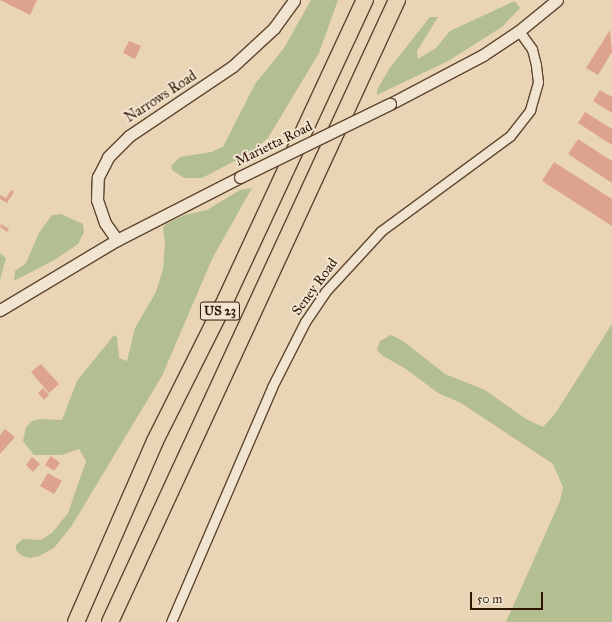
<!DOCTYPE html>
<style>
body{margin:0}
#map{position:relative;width:612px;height:622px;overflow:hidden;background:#e9d5b6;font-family:"IM FELL Great Primer",serif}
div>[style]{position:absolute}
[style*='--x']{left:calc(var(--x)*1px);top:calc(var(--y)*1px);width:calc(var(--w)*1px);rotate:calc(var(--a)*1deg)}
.green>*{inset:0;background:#b3be91}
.building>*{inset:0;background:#dda38f}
.roads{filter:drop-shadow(1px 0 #5e462e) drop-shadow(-1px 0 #5e462e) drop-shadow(0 1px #5e462e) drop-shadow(0 -1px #5e462e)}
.minor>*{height:9px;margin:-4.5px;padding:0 4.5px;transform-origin:4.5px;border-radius:4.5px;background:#f1e4d0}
.tertiary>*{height:11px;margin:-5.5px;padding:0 5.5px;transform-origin:5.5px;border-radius:5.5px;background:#f1e4d0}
.motorway>*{height:16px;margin:-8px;padding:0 8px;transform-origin:8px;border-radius:8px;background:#e9d5b6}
.bridges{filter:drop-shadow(1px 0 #5e462e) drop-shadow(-1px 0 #5e462e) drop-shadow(0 1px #5e462e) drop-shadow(0 -1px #5e462e)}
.tertiary-bridge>*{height:11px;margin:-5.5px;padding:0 5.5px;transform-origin:5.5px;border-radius:5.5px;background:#f1e4d0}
span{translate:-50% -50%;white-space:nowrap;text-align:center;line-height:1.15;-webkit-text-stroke:4px #f1e4d0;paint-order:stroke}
.shield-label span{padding:1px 3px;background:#f1e4d0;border:1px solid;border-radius:3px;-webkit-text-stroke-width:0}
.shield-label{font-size:13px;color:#2f1600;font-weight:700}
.street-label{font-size:14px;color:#2f1600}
.scale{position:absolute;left:470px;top:592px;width:73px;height:18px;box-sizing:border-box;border:2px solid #2f1600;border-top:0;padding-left:5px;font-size:12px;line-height:14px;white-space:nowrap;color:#2f1600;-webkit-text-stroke:3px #f1e4d0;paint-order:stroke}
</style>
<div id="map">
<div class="green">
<i style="clip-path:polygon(311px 0,338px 0,319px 53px,268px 138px,250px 153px,202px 178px,184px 178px,172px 170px,171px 166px,180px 157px,211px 152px,223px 147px,255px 84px,284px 48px)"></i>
<i style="clip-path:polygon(515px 1px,520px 8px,502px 27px,448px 61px,377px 95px,377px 90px,389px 69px,430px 17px,438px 17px,417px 51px,418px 59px,436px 48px,450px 31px)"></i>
<i style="clip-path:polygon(252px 188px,212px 259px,162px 376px,71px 527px,54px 548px,39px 556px,30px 558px,22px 556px,16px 550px,16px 545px,23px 539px,41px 540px,52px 533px,68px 513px,86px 461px,79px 449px,62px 455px,34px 455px,23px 441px,26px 427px,32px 421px,40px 419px,62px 420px,77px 381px,114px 335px,117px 337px,119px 358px,127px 361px,135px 328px,156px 292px,163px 269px,165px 245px,163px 228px,166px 224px,185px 215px,207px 210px,240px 190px)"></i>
<i style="clip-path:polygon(61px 214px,83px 224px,84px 232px,78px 244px,56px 259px,14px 281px,15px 271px,26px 263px,39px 233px,52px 215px)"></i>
<i style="clip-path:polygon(0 253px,6px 258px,0 280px)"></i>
<i style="clip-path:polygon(612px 324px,612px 622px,506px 622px,560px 501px,563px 487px,553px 464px,461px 403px,438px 393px,406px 369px,383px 356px,377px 350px,380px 341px,391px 335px,403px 341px,445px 374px,485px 390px,526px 419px,543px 427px,555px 414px)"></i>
</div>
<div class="building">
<i style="clip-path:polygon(0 0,37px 0,30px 15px)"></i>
<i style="clip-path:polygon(610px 30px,612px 52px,598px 75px,586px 68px)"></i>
<i style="clip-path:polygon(129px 41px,141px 46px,135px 59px,123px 53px)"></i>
<i style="clip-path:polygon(600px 90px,612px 97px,612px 113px,593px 101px)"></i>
<i style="clip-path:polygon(585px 112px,612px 129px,612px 145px,578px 123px)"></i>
<i style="clip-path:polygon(578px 139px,612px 161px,612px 183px,568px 154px)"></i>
<i style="clip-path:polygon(554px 162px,612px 199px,612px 226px,542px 181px)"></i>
<i style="clip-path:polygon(11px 190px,14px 192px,7px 203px,0 199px,0 195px,6px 198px)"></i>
<i style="clip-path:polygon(1px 224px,9px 229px,7px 232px,0 227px)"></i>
<i style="clip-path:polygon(41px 364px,59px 384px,49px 393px,31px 372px)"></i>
<i style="clip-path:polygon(43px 388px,49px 395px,44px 400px,38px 393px)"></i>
<i style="clip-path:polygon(5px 429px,15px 437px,0 454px,0 435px)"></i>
<i style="clip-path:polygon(51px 456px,60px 463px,54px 471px,45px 465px)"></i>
<i style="clip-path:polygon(32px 457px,40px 464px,33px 472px,26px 465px)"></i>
<i style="clip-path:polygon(48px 473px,62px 481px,54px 494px,40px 486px)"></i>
</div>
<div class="roads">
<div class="minor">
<i style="--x:171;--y:622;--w:256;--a:-66.7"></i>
<i style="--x:272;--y:387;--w:73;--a:-63.1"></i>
<i style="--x:305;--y:322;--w:36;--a:-56"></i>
<i style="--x:325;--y:292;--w:83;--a:-47.4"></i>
<i style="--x:381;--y:231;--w:160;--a:-36.4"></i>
<i style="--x:510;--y:136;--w:33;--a:-52"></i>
<i style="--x:530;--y:110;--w:29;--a:-74"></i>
<i style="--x:538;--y:82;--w:17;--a:-97"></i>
<i style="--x:536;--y:65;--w:16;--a:-104"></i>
<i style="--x:532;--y:49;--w:22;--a:-126"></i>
</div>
<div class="tertiary">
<i style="--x:390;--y:104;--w:105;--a:-27.8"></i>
<i style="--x:483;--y:55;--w:43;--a:-33.7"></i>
<i style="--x:519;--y:31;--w:49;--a:-39.2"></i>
<i style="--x:117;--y:240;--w:21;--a:-125"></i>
<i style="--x:105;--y:223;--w:24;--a:-109"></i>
<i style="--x:97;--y:200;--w:23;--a:-88"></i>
<i style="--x:98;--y:177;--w:22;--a:-63"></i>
<i style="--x:108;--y:157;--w:30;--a:-45"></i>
<i style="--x:129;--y:136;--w:125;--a:-33.9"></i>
<i style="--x:233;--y:66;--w:56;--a:-42.8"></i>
<i style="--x:274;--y:28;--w:34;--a:-54"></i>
<i style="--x:0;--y:310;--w:136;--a:-30.9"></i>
<i style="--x:117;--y:240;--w:138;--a:-27.1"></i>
</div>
<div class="motorway">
<i style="--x:76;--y:622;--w:197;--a:-66.4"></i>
<i style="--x:155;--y:441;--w:159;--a:-63.4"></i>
<i style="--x:226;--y:299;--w:330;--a:-65.1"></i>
<i style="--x:110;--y:622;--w:685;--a:-65.23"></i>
</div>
</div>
<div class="bridges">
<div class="tertiary-bridge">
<i style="--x:240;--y:177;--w:167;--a:-26"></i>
</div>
</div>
<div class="shield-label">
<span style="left:220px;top:311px">US 23</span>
</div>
<div class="street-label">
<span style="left:161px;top:97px;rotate:-33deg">Narrows Road</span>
<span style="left:274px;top:144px;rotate:-26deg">Marietta Road</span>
<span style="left:315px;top:287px;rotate:-54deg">Seney Road</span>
</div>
<div class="scale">50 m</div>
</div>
